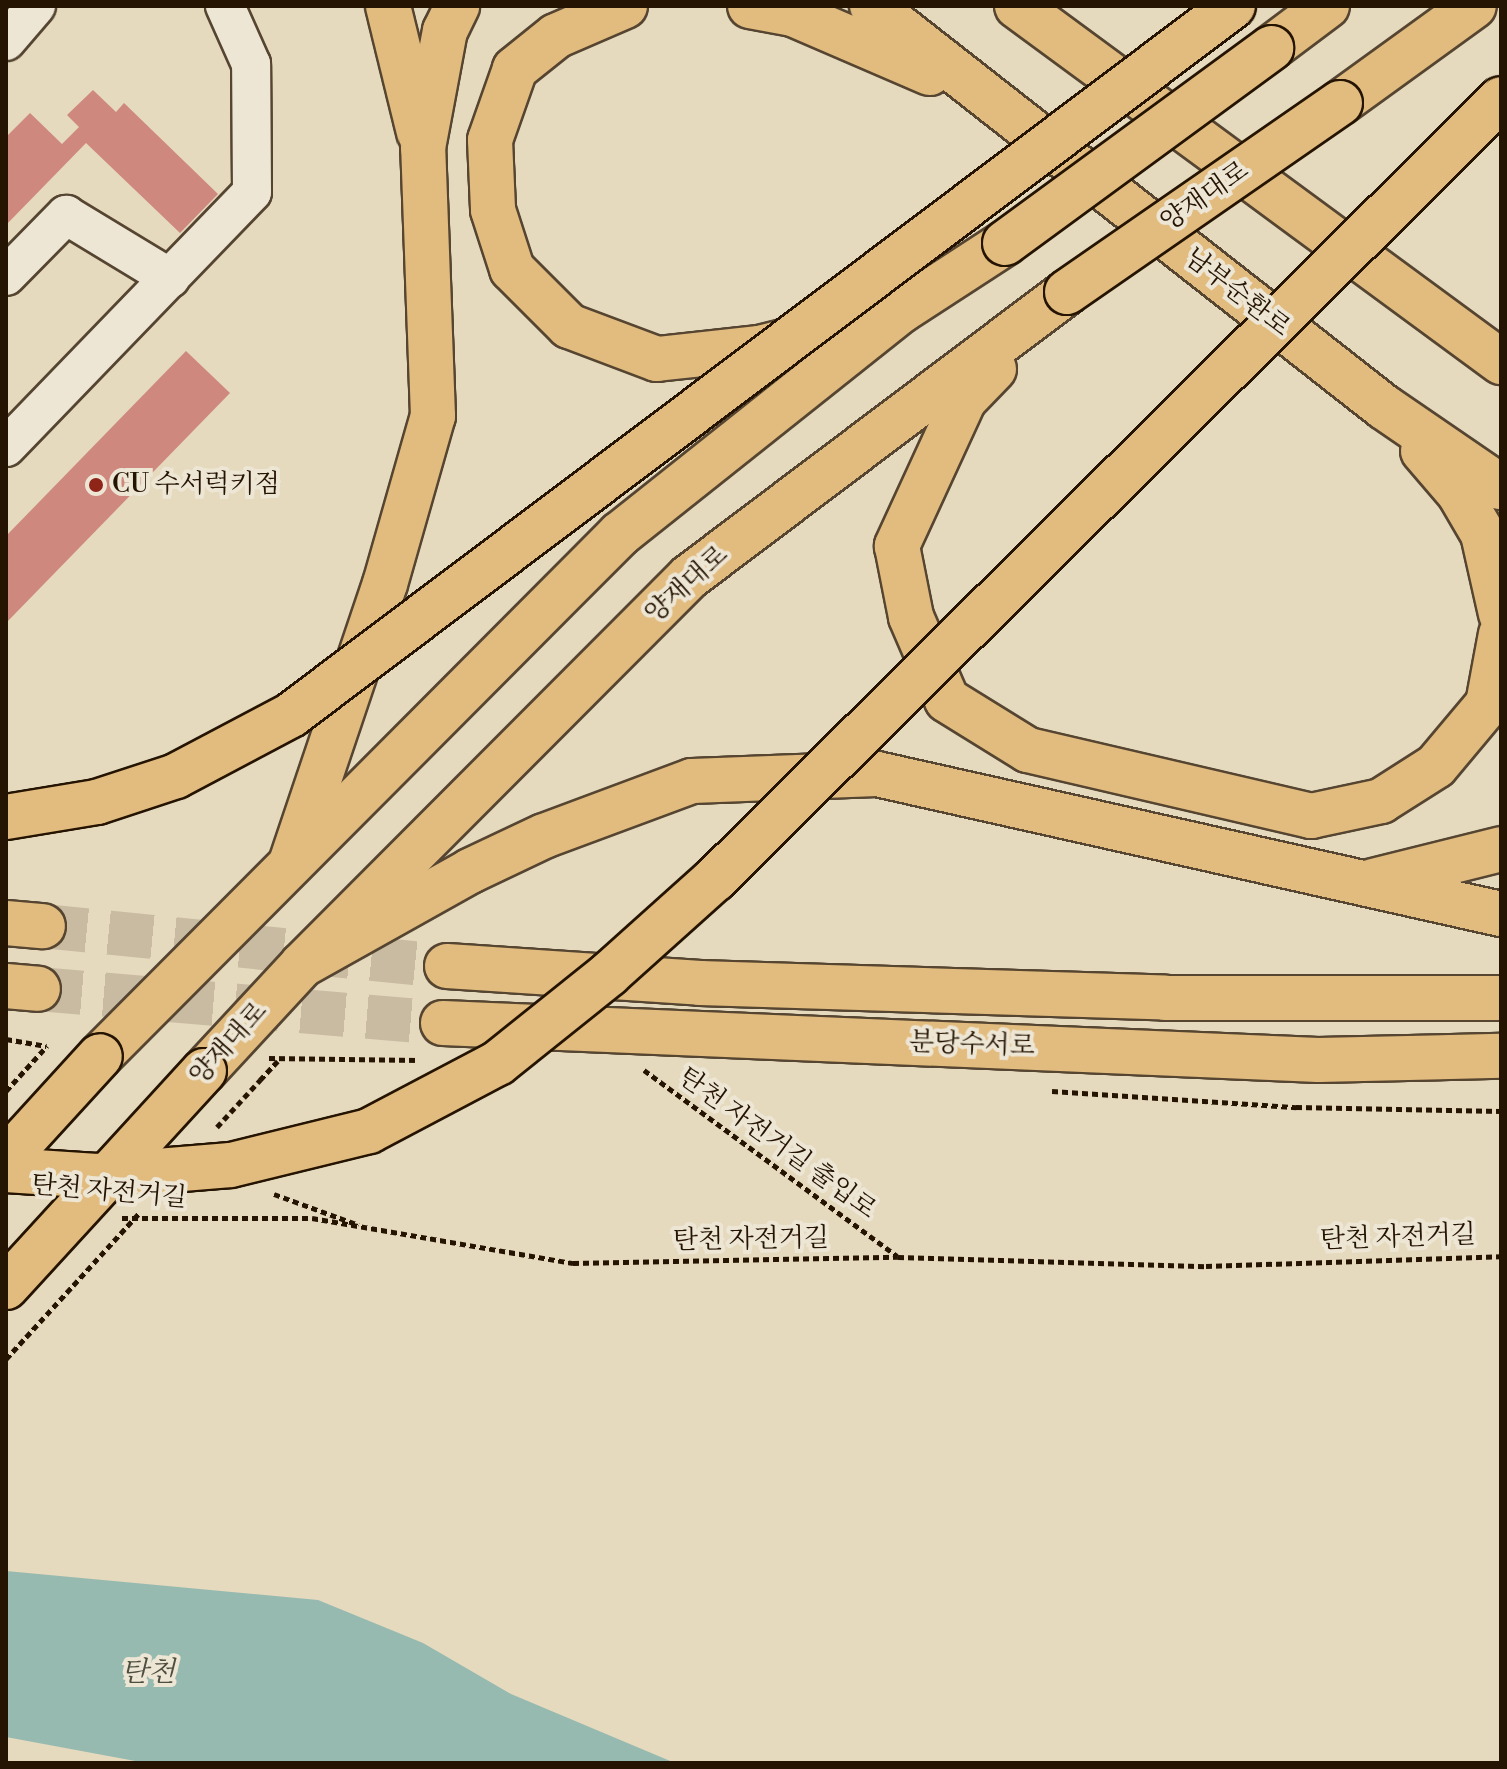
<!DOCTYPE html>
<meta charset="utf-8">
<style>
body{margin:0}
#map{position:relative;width:1507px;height:1769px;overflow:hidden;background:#e5d9be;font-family:"Libre Bodoni","Noto Serif KR",serif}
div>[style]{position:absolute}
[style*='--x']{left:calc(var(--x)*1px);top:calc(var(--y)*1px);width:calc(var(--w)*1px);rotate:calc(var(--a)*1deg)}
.water>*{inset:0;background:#96bab0}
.building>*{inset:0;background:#cf887e}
.trunk-tunnel>*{height:44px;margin-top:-22px;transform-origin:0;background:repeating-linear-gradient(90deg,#c8bba2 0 44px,transparent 0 66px)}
.path>*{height:5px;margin-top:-2.5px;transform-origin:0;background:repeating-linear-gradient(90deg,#251402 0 6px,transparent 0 10px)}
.roads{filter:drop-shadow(2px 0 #554531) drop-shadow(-2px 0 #554531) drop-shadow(0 2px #554531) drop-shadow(0 -2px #554531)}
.minor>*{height:38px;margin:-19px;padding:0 19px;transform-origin:19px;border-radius:19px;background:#eee6d5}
.primary>*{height:44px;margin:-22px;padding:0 22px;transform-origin:22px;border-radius:22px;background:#e2bc7f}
.trunk>*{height:44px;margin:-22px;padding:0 22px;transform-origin:22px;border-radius:22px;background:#e2bc7f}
.path-bridge>*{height:5px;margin-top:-2.5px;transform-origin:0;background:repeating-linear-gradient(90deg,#251402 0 6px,transparent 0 10px)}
.bridges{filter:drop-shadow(2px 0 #251402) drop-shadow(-2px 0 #251402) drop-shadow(0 2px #251402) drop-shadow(0 -2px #251402)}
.primary-bridge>*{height:44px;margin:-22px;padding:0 22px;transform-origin:22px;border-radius:22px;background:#e2bc7f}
.trunk-bridge>*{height:44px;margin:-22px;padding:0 22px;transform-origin:22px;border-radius:22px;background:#e2bc7f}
.dots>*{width:22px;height:22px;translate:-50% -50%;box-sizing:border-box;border:4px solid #eee6d5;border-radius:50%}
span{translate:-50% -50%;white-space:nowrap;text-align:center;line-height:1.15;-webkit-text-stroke:8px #eee6d5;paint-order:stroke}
.street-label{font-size:26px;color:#251402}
.poi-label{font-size:26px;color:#251402}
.left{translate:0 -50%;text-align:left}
.water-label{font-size:28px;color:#4d4e3f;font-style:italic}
.frame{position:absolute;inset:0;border:8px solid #251402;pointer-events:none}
</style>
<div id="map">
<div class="water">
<i style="clip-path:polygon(6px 1571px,318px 1600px,423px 1643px,511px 1694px,675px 1763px,146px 1763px,6px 1737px)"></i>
</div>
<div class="building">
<i style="clip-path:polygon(93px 90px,116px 112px,124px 103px,218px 194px,180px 233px,86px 143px,6px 225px,6px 137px,30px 113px,62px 144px,79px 127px,67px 115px)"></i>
<i style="clip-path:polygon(186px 351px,230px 393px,6px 623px,6px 536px)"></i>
</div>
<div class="trunk-tunnel">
<i style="--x:43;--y:926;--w:406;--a:5.7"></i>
<i style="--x:38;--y:989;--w:406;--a:4.8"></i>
</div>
<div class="path">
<i style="--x:6;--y:1039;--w:41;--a:9.9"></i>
<i style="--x:269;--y:1058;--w:150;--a:0.8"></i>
<i style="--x:644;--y:1070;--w:314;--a:36.3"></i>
<i style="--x:260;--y:1080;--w:26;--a:-47"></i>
<i style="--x:6;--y:1091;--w:61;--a:-47.7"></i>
<i style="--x:1052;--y:1091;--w:245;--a:3.8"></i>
<i style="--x:1296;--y:1107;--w:205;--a:1.1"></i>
<i style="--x:274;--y:1194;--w:90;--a:20"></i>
<i style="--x:122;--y:1218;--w:190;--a:0"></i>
<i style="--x:312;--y:1218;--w:265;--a:9.8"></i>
<i style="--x:573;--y:1263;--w:325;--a:-1.1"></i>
<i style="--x:898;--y:1257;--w:308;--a:1.7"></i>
<i style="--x:1206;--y:1266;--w:295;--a:-1.9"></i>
</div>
<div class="roads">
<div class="minor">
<i style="--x:6;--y:41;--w:46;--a:-49.4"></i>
<i style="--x:6;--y:276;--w:86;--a:-45.5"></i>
<i style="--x:66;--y:215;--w:122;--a:31.2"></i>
<i style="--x:6;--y:447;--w:354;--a:-46"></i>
<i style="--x:252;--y:192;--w:128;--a:-90.4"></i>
<i style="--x:251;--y:64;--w:64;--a:-114.1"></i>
</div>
<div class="primary">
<i style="--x:388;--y:6;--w:130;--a:76.2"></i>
<i style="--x:625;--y:6;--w:75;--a:156.5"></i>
<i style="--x:556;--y:36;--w:53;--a:141.2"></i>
<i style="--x:515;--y:69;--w:75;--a:109.4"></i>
<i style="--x:490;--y:140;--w:70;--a:87.5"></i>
<i style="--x:493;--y:210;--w:62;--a:72.1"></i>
<i style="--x:512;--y:269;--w:81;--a:45"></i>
<i style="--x:569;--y:326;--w:94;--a:20.6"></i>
<i style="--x:657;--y:359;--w:103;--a:-6.2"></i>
<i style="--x:759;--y:348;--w:38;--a:-14"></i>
<i style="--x:750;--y:6;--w:44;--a:10.5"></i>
<i style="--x:793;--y:14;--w:149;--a:23.3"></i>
<i style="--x:872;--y:6;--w:650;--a:38.07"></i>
<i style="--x:1384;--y:407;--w:142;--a:34.4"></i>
<i style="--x:1017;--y:6;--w:601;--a:36.34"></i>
<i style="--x:1271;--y:48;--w:70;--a:-36.9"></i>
<i style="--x:1340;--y:103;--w:165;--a:-35.9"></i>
<i style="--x:994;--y:369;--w:43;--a:134.1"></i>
<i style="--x:964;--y:400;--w:161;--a:114.7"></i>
<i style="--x:897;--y:546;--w:72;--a:78.8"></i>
<i style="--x:911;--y:617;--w:90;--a:66.6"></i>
<i style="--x:947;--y:700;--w:95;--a:31.7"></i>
<i style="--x:1028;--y:750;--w:291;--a:13.1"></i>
<i style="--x:1311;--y:816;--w:72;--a:-12.1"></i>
<i style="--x:1381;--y:801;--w:65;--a:-32.5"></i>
<i style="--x:1436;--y:766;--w:81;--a:-50"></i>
<i style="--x:1488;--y:704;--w:71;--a:-79.5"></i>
<i style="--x:1423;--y:451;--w:55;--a:49.4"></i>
<i style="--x:1459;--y:493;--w:48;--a:59.7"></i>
<i style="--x:1483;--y:534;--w:82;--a:77.3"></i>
<i style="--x:291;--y:863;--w:294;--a:-71.4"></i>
<i style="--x:385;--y:584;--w:175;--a:-74.1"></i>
<i style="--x:433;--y:416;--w:268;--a:-92.1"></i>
<i style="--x:423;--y:148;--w:119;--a:-79.4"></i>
<i style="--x:445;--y:31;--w:28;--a:-64"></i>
<i style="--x:1373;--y:881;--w:132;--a:-14"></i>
<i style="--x:302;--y:965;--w:193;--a:-29.2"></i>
<i style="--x:470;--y:871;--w:82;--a:-25.3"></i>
<i style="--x:544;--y:836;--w:158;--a:-20.4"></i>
<i style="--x:692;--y:781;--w:185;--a:-2.2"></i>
<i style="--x:877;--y:774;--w:640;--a:12.65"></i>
<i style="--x:100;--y:1056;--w:737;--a:-45.11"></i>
<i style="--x:620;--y:534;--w:360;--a:-38.5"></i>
<i style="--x:902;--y:310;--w:123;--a:-33"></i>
<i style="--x:204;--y:1071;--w:144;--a:-47.2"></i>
<i style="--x:302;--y:965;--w:548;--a:-45.07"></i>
<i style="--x:689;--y:577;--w:473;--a:-37"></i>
</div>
<div class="trunk">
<i style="--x:6;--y:923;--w:37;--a:5"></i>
<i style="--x:447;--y:966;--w:254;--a:3.8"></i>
<i style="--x:700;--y:983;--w:465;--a:1.8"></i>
<i style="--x:1165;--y:998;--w:336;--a:0"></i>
<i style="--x:6;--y:986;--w:32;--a:5"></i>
<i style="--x:443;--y:1023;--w:876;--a:2.42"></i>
<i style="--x:1318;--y:1060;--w:183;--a:-1.3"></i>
</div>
</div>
<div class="path-bridge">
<i style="--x:217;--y:1127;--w:64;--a:-47.5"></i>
<i style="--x:6;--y:1359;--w:199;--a:-47.6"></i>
</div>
<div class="bridges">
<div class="primary-bridge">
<i style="--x:1005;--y:243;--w:330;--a:-36.2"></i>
<i style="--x:1067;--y:292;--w:332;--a:-34.7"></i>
<i style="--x:6;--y:1159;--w:139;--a:-47.6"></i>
<i style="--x:6;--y:1287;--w:293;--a:-47.5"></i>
</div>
<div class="trunk-bridge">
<i style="--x:6;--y:817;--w:92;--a:-9.4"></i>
<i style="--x:97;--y:802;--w:83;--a:-18.2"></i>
<i style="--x:176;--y:776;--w:130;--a:-27.9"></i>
<i style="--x:291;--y:715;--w:1179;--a:-36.97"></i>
<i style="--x:6;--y:1170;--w:91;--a:3.8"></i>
<i style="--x:97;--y:1176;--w:134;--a:-4.7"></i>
<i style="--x:231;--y:1165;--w:142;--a:-13.8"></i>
<i style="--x:369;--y:1131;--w:146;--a:-27.8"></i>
<i style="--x:498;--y:1063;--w:142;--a:-38.7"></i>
<i style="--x:609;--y:974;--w:142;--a:-41.9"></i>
<i style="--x:715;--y:879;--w:1107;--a:-44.78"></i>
</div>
</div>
<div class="dots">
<i style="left:96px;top:485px;background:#8f2418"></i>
</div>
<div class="street-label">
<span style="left:1205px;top:197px;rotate:-35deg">양재대로</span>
<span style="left:1237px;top:293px;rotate:38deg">남부순환로</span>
<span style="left:687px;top:585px;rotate:-42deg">양재대로</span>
<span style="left:229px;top:1044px;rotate:-48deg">양재대로</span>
<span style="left:972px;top:1045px;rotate:2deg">분당수서로</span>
<span style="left:777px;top:1144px;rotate:36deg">탄천 자전거길 출입로</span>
<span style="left:109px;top:1192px;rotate:5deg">탄천 자전거길</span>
<span style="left:1398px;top:1238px;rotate:-2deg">탄천 자전거길</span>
<span style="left:751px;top:1240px;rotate:-1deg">탄천 자전거길</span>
</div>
<div class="poi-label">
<span class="left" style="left:112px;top:485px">CU 수서럭키점</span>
</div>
<div class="water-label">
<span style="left:148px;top:1673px">탄천</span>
</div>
<div class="frame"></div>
</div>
